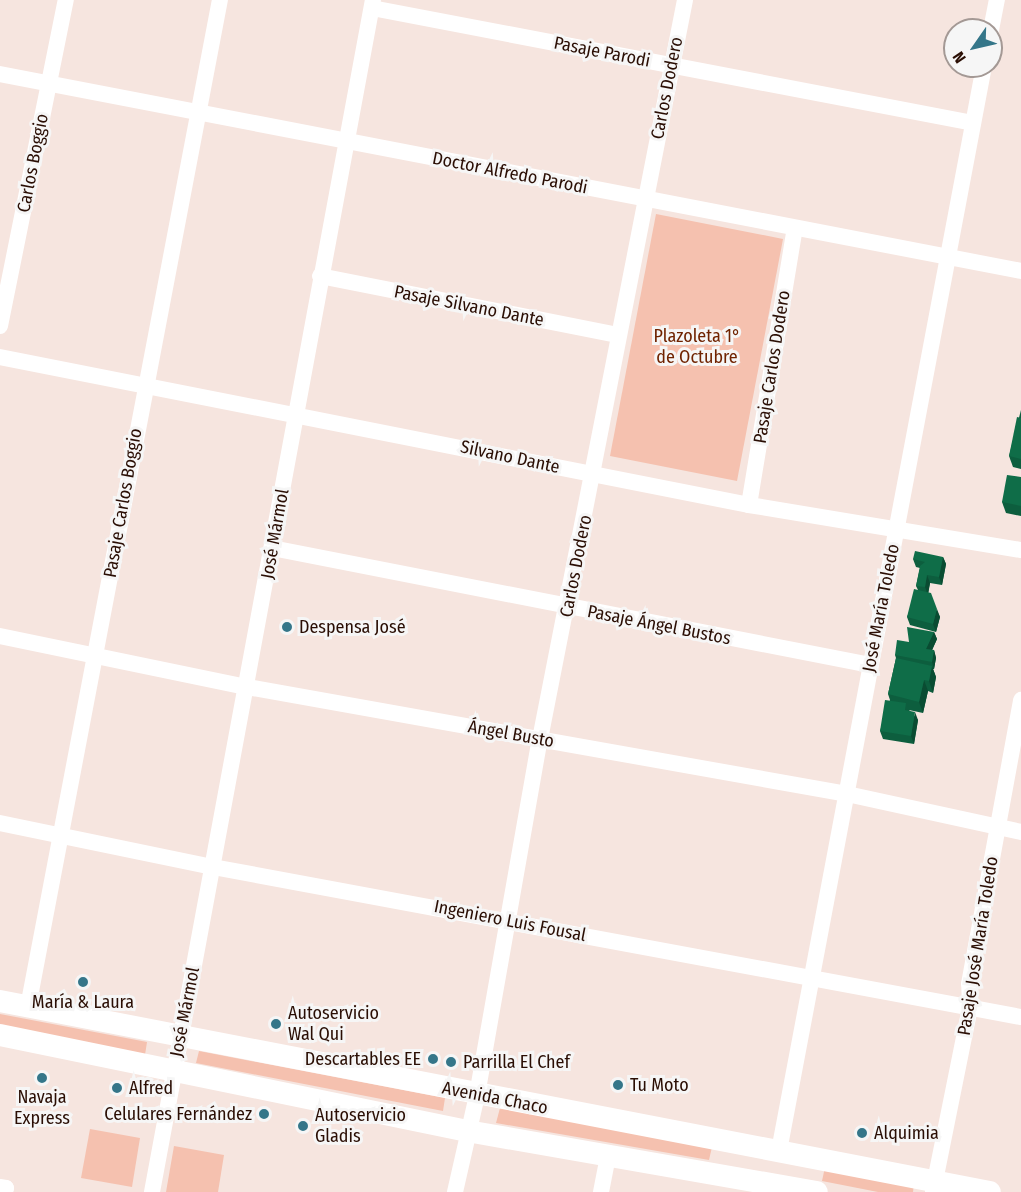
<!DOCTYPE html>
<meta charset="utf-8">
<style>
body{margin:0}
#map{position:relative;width:1021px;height:1192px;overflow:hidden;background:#f6e5df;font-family:"Fira Sans Condensed",sans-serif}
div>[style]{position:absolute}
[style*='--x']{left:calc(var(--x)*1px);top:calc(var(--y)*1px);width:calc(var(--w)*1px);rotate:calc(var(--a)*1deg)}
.green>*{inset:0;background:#f5c1af}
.minor>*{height:16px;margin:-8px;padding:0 8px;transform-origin:8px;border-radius:8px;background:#fff}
.secondary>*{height:22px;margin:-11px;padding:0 11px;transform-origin:11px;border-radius:11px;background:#fff}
.wall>*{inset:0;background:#0d5e3e}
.shaded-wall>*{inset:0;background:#0a4c32}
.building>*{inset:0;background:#0f6d48}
.dots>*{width:16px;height:16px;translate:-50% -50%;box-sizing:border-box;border:3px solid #f6f6f6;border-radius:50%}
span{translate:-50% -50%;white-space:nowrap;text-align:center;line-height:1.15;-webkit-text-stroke:6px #f6f6f6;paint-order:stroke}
.street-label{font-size:18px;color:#2a0e04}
.park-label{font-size:18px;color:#702300}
.poi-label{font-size:18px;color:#2a0e04}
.left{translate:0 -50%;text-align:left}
.right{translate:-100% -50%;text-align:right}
.north{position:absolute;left:943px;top:18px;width:60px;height:60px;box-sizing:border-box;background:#f6f6f6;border:2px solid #a49995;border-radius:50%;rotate:236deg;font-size:16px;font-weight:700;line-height:24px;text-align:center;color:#2a0e04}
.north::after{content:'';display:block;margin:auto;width:21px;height:27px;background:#357689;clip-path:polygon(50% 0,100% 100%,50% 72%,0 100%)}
</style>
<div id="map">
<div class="green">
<i style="clip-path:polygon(656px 214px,783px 239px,737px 481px,610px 456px)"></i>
<i style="clip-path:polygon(0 1014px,147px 1042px,145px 1055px,0 1027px)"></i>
<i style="clip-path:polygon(199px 1051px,445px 1098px,443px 1111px,196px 1063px)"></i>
<i style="clip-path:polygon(500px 1108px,712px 1147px,709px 1160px,496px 1123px)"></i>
<i style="clip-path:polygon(90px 1129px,140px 1138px,132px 1187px,81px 1178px)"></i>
<i style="clip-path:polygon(174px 1146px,224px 1155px,218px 1192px,166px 1192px)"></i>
<i style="clip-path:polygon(825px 1167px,914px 1184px,913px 1192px,878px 1192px,822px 1181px)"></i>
</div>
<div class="minor">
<i style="--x:372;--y:8;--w:612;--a:10.83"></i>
<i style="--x:991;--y:30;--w:31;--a:-79"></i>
<i style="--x:0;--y:74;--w:1040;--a:10.92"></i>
<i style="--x:320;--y:276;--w:304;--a:11.2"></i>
<i style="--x:0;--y:326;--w:333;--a:-78.6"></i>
<i style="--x:0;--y:357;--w:763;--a:11.18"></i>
<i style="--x:749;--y:505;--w:276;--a:9.4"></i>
<i style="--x:749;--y:505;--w:281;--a:-80.6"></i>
<i style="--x:272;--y:548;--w:609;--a:11.07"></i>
<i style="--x:0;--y:636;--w:252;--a:11.7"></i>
<i style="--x:247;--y:687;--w:609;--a:10.11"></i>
<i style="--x:847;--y:794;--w:178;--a:12.3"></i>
<i style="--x:0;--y:823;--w:217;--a:11.7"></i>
<i style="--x:213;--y:867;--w:822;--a:10.52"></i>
<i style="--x:28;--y:1007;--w:1025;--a:-79.21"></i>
<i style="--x:779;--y:1151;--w:1104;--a:-79.3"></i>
<i style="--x:0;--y:1187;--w:6;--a:9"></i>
<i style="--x:6;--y:1188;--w:4;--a:104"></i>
<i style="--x:933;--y:1191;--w:188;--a:-78.6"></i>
<i style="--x:970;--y:1007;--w:23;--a:-92"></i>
<i style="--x:969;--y:984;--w:289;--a:-79.6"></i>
<i style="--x:152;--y:1192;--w:1212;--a:-79.5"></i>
<i style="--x:455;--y:1192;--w:99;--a:-77.2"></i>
<i style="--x:477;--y:1095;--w:362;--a:-80"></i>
<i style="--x:540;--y:739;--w:753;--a:-78.9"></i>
<i style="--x:601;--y:1192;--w:37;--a:-79"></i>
</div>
<div class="secondary">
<i style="--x:0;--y:1001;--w:1008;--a:10.92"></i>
<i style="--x:0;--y:1035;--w:477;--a:11.6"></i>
<i style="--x:467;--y:1131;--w:355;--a:9.9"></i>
</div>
<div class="wall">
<i style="clip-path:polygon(1021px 410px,1021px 469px,1013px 467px,1009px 456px)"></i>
<i style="clip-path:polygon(1021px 477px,1021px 516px,1006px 513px,1002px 502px)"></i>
<i style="clip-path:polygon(943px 557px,946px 564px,942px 585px,930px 583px,928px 593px,940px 617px,936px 632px,910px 625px,907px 617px,918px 590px,916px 586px,920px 568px,916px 567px,913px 559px)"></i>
<i style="clip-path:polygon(934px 632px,937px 639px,932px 650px,934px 650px,936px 658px,934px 669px,933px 669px,936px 677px,933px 693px,928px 691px,923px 713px,909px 710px,918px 720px,914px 744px,883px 739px,880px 731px,890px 700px,888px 694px,896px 658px,895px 655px,909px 642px)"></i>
</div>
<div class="shaded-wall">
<i style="clip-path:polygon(943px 557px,946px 564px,942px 585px,939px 577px)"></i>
<i style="clip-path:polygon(927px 575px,930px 583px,928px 595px,925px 587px)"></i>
<i style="clip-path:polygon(937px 609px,940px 617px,936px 632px,933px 624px)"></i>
<i style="clip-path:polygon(934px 632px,937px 639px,929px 657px,926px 649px)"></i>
<i style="clip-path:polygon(934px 650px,936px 658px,934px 669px,932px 662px)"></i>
<i style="clip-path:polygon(932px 666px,936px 677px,933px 693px,929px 681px)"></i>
<i style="clip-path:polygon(924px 680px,928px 691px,923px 713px,919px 702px)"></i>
<i style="clip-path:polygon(915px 712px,918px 720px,914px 744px,911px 736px)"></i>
</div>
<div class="building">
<i style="clip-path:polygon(1017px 417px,1021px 418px,1021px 459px,1009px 456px)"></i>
<i style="clip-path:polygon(1007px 475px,1021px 477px,1021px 506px,1002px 502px)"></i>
<i style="clip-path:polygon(915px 551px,943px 557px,939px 577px,927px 575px,925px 587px,916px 586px,920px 566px,925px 562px,913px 559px)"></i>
<i style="clip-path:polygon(914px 589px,931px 593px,937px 609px,933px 624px,907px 617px)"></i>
<i style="clip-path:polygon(907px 627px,934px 632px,926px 649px,934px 650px,932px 662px,895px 655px,897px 640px,909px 642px)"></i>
<i style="clip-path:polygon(896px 658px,932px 666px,929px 681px,924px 680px,919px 702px,888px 694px)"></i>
<i style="clip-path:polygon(885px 700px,906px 703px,905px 710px,915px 712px,911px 736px,880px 731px)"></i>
</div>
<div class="dots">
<i style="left:287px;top:627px;background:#357689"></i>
<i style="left:83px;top:982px;background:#357689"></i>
<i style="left:276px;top:1024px;background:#357689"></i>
<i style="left:433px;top:1059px;background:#357689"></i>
<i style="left:451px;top:1062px;background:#357689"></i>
<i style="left:42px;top:1078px;background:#357689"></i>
<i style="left:618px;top:1085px;background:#357689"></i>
<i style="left:117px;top:1088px;background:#357689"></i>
<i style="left:264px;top:1114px;background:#357689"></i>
<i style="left:303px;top:1126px;background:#357689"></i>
<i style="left:862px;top:1133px;background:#357689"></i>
</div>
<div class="street-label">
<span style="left:602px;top:52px;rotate:11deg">Pasaje Parodi</span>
<span style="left:667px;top:88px;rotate:-79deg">Carlos Dodero</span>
<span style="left:33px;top:163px;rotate:-79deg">Carlos Boggio</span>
<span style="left:510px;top:173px;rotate:11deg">Doctor Alfredo Parodi</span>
<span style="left:469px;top:306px;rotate:11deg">Pasaje Silvano Dante</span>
<span style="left:772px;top:367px;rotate:-81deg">Pasaje Carlos Dodero</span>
<span style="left:510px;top:457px;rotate:12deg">Silvano Dante</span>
<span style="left:123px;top:503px;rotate:-80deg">Pasaje Carlos Boggio</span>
<span style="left:275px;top:534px;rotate:-80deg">José Mármol</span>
<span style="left:576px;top:566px;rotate:-79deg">Carlos Dodero</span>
<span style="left:881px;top:608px;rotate:-79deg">José María Toledo</span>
<span style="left:659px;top:625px;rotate:11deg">Pasaje Ángel Bustos</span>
<span style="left:511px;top:734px;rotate:10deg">Ángel Busto</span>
<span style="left:510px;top:921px;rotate:11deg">Ingeniero Luis Fousal</span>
<span style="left:978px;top:946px;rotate:-81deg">Pasaje José María Toledo</span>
<span style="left:185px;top:1012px;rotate:-79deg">José Mármol</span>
<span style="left:495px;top:1098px;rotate:11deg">Avenida Chaco</span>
</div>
<div class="park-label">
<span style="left:697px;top:347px">Plazoleta 1°<br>de Octubre</span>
</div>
<div class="poi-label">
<span class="left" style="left:299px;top:627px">Despensa José</span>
<span style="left:83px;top:1002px">María &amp; Laura</span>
<span class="left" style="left:288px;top:1024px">Autoservicio<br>Wal Qui</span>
<span class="right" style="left:421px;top:1059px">Descartables EE</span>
<span class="left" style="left:463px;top:1062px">Parrilla El Chef</span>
<span class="left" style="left:630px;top:1085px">Tu Moto</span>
<span class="left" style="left:129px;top:1088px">Alfred</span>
<span style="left:42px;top:1108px">Navaja<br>Express</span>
<span class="right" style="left:252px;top:1114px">Celulares Fernández</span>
<span class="left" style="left:315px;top:1126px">Autoservicio<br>Gladis</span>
<span class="left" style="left:874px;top:1133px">Alquimia</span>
</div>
<div class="north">N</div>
</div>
